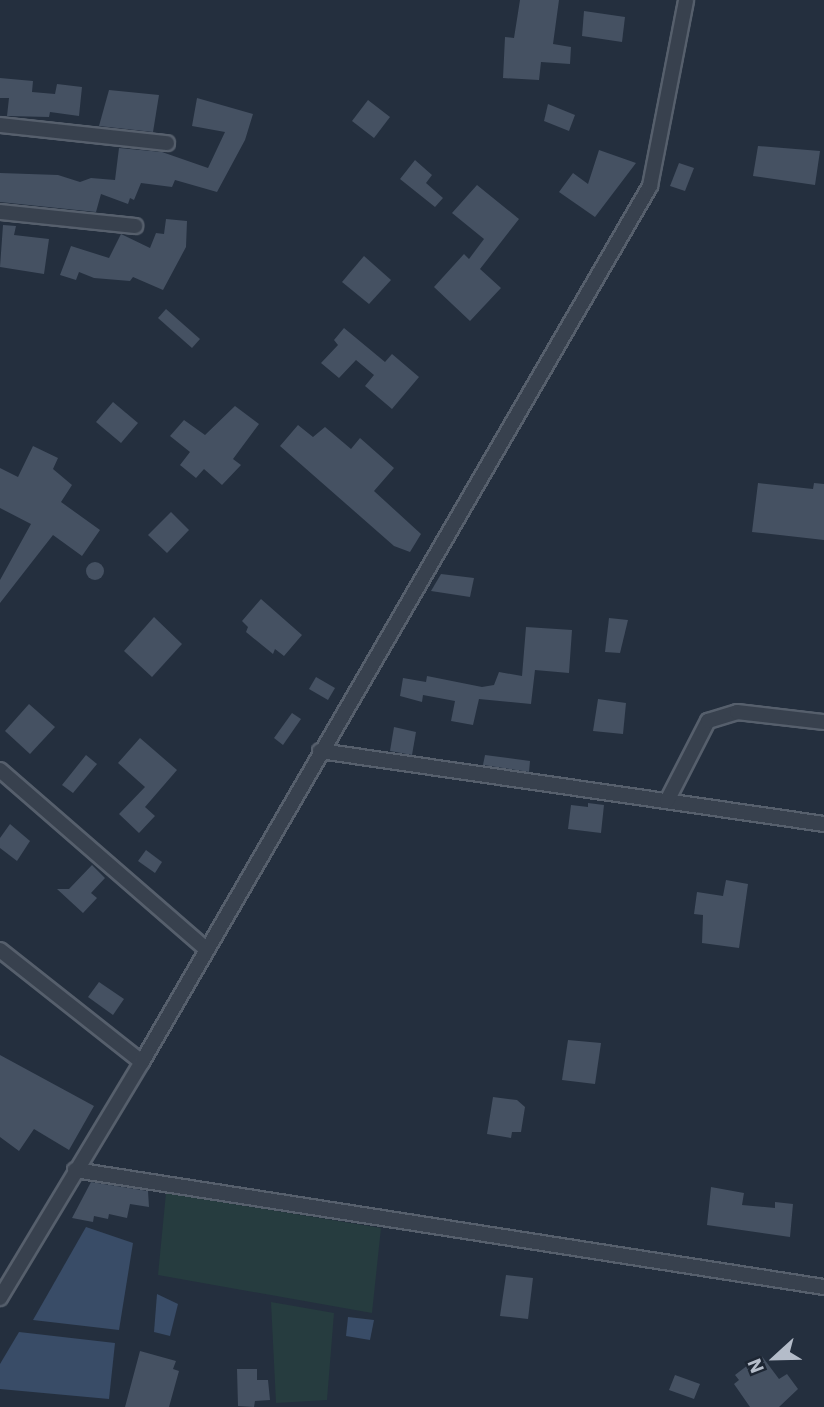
<!DOCTYPE html>
<style>
body{margin:0}
#map{position:relative;width:824px;height:1407px;overflow:hidden;background:#242f3e;font-family:"IBM Plex Sans",sans-serif}
div>[style]{position:absolute}
[style*='--x']{left:calc(var(--x)*1px);top:calc(var(--y)*1px);width:calc(var(--w)*1px);rotate:calc(var(--a)*1deg)}
.green>*{inset:0;background:#263c3f}
.water>*{inset:0;background:#394c67}
.building>*{inset:0;background:#455162}
.round{border-radius:50%}
.roads{filter:drop-shadow(2px 0 #565f6c) drop-shadow(-2px 0 #565f6c) drop-shadow(0 2px #565f6c) drop-shadow(0 -2px #565f6c)}
.minor>*{height:14px;margin:-7px;padding:0 7px;transform-origin:7px;border-radius:7px;background:#38414e}
span{translate:-50% -50%;white-space:nowrap;text-align:center;line-height:1.15;-webkit-text-stroke:7px #1d2633;paint-order:stroke}
.north{position:absolute;left:740px;top:1323px;width:70px;height:70px;-webkit-text-stroke:5px #1d2633;paint-order:stroke;rotate:248deg;font-size:19px;font-weight:700;line-height:28px;text-align:center;color:#b4bcc9}
.north::after{content:'';display:block;margin:auto;width:24px;height:32px;background:#b4bcc9;clip-path:polygon(50% 0,100% 100%,50% 72%,0 100%)}
</style>
<div id="map">
<div class="green">
<i style="clip-path:polygon(166px 1193px,381px 1228px,372px 1313px,158px 1275px)"></i>
<i style="clip-path:polygon(271px 1302px,334px 1313px,327px 1400px,276px 1403px)"></i>
</div>
<div class="water">
<i style="clip-path:polygon(86px 1227px,133px 1243px,119px 1330px,33px 1320px)"></i>
<i style="clip-path:polygon(157px 1294px,178px 1304px,170px 1336px,154px 1332px)"></i>
<i style="clip-path:polygon(348px 1317px,374px 1320px,370px 1340px,346px 1336px)"></i>
<i style="clip-path:polygon(19px 1332px,115px 1343px,109px 1399px,0 1389px,0 1364px)"></i>
</div>
<div class="building">
<i style="clip-path:polygon(520px 0,559px 0,553px 44px,571px 47px,570px 64px,541px 62px,539px 80px,503px 78px,505px 37px,514px 38px)"></i>
<i style="clip-path:polygon(584px 11px,625px 17px,622px 42px,582px 36px)"></i>
<i style="clip-path:polygon(0 78px,33px 81px,32px 92px,55px 94px,57px 84px,82px 87px,79px 116px,50px 112px,49px 117px,7px 116px,9px 98px,0 98px)"></i>
<i style="clip-path:polygon(109px 90px,159px 95px,153px 132px,99px 126px)"></i>
<i style="clip-path:polygon(197px 98px,253px 114px,245px 140px,217px 192px,175px 180px,172px 187px,141px 183px,134px 200px,130px 198px,128px 204px,101px 194px,96px 212px,0 202px,0 173px,58px 175px,80px 182px,91px 178px,115px 180px,119px 148px,162px 152px,208px 168px,225px 132px,192px 126px)"></i>
<i style="clip-path:polygon(368px 100px,390px 117px,374px 138px,352px 121px)"></i>
<i style="clip-path:polygon(548px 104px,575px 115px,569px 131px,544px 121px)"></i>
<i style="clip-path:polygon(758px 146px,820px 151px,815px 185px,753px 176px)"></i>
<i style="clip-path:polygon(599px 150px,636px 163px,595px 217px,559px 192px,573px 173px,588px 184px)"></i>
<i style="clip-path:polygon(415px 160px,432px 175px,426px 183px,443px 198px,435px 207px,400px 179px)"></i>
<i style="clip-path:polygon(679px 163px,694px 168px,685px 191px,670px 186px)"></i>
<i style="clip-path:polygon(477px 185px,519px 219px,480px 269px,501px 288px,470px 321px,434px 287px,464px 254px,469px 259px,484px 239px,452px 213px)"></i>
<i style="clip-path:polygon(166px 219px,187px 221px,186px 247px,163px 290px,133px 277px,130px 281px,94px 278px,79px 272px,76px 280px,60px 275px,71px 246px,109px 258px,121px 234px,150px 248px,156px 233px,164px 234px)"></i>
<i style="clip-path:polygon(3px 225px,16px 226px,14px 235px,49px 239px,44px 274px,0 267px)"></i>
<i style="clip-path:polygon(364px 256px,391px 280px,369px 304px,342px 282px)"></i>
<i style="clip-path:polygon(166px 309px,200px 339px,192px 348px,158px 318px)"></i>
<i style="clip-path:polygon(344px 328px,385px 362px,392px 354px,419px 377px,392px 409px,365px 386px,374px 375px,356px 360px,339px 378px,321px 363px,338px 345px,334px 340px)"></i>
<i style="clip-path:polygon(113px 402px,138px 423px,121px 443px,96px 422px)"></i>
<i style="clip-path:polygon(235px 406px,259px 424px,233px 459px,241px 465px,222px 485px,204px 469px,196px 478px,180px 465px,190px 452px,170px 436px,184px 420px,205px 435px)"></i>
<i style="clip-path:polygon(298px 425px,313px 437px,325px 427px,351px 449px,360px 438px,394px 468px,374px 491px,421px 534px,410px 552px,394px 546px,280px 446px)"></i>
<i style="clip-path:polygon(33px 446px,58px 458px,53px 469px,72px 485px,61px 502px,100px 530px,82px 556px,53px 535px,0 603px,0 580px,31px 524px,0 508px,0 468px,18px 477px)"></i>
<i style="clip-path:polygon(758px 483px,813px 489px,814px 483px,824px 484px,824px 540px,752px 532px)"></i>
<i style="clip-path:polygon(171px 512px,189px 530px,167px 553px,148px 535px)"></i>
<i class="round" style="left:86px;top:562px;width:18px;height:18px"></i>
<i style="clip-path:polygon(441px 574px,474px 578px,470px 597px,431px 591px)"></i>
<i style="clip-path:polygon(261px 599px,302px 635px,284px 656px,275px 649px,273px 654px,246px 632px,248px 627px,242px 621px)"></i>
<i style="clip-path:polygon(154px 617px,182px 644px,152px 677px,124px 651px)"></i>
<i style="clip-path:polygon(609px 618px,628px 620px,620px 653px,605px 652px)"></i>
<i style="clip-path:polygon(526px 627px,572px 630px,569px 673px,535px 670px,531px 704px,479px 699px,473px 725px,451px 721px,455px 701px,423px 695px,422px 702px,400px 696px,403px 678px,426px 682px,427px 676px,482px 687px,494px 685px,499px 672px,522px 676px)"></i>
<i style="clip-path:polygon(316px 677px,335px 688px,328px 700px,309px 689px)"></i>
<i style="clip-path:polygon(598px 699px,626px 703px,623px 734px,593px 731px)"></i>
<i style="clip-path:polygon(29px 704px,55px 727px,30px 754px,5px 731px)"></i>
<i style="clip-path:polygon(292px 713px,301px 719px,283px 745px,274px 738px)"></i>
<i style="clip-path:polygon(394px 727px,416px 732px,412px 755px,390px 751px)"></i>
<i style="clip-path:polygon(140px 738px,177px 770px,145px 807px,155px 816px,139px 833px,119px 814px,145px 787px,118px 763px)"></i>
<i style="clip-path:polygon(86px 755px,97px 764px,73px 793px,62px 785px)"></i>
<i style="clip-path:polygon(485px 755px,530px 761px,529px 772px,483px 765px)"></i>
<i style="clip-path:polygon(588px 803px,604px 805px,601px 833px,568px 829px,571px 805px,588px 807px)"></i>
<i style="clip-path:polygon(10px 824px,30px 841px,17px 861px,0 848px,0 838px)"></i>
<i style="clip-path:polygon(146px 850px,162px 862px,155px 873px,138px 861px)"></i>
<i style="clip-path:polygon(92px 865px,105px 878px,91px 893px,97px 898px,83px 913px,57px 889px,69px 889px)"></i>
<i style="clip-path:polygon(726px 880px,748px 884px,739px 948px,702px 943px,703px 915px,694px 914px,697px 892px,723px 896px)"></i>
<i style="clip-path:polygon(99px 982px,124px 999px,113px 1015px,88px 997px)"></i>
<i style="clip-path:polygon(568px 1040px,601px 1043px,595px 1084px,562px 1080px)"></i>
<i style="clip-path:polygon(0 1055px,94px 1106px,69px 1150px,34px 1129px,19px 1151px,0 1137px)"></i>
<i style="clip-path:polygon(493px 1097px,517px 1100px,525px 1107px,521px 1132px,512px 1132px,511px 1138px,487px 1134px)"></i>
<i style="clip-path:polygon(91px 1182px,148px 1191px,149px 1207px,130px 1204px,127px 1218px,109px 1214px,108px 1219px,94px 1216px,93px 1222px,72px 1218px)"></i>
<i style="clip-path:polygon(711px 1187px,744px 1193px,742px 1205px,775px 1208px,775px 1202px,793px 1204px,790px 1237px,707px 1225px)"></i>
<i style="clip-path:polygon(506px 1275px,533px 1278px,528px 1319px,500px 1316px)"></i>
<i style="clip-path:polygon(140px 1351px,176px 1361px,173px 1369px,179px 1371px,169px 1407px,125px 1407px)"></i>
<i style="clip-path:polygon(761px 1355px,779px 1379px,787px 1374px,798px 1389px,779px 1407px,750px 1407px,734px 1384px,739px 1380px,735px 1375px)"></i>
<i style="clip-path:polygon(237px 1369px,257px 1369px,257px 1380px,268px 1380px,270px 1400px,255px 1401px,254px 1407px,238px 1406px)"></i>
<i style="clip-path:polygon(675px 1375px,700px 1384px,694px 1399px,669px 1390px)"></i>
</div>
<div class="roads">
<div class="minor">
<i style="--x:0;--y:125;--w:168;--a:6.2"></i>
<i style="--x:0;--y:212;--w:136;--a:5.9"></i>
<i style="--x:320;--y:751;--w:509;--a:8.24"></i>
<i style="--x:0;--y:770;--w:271;--a:41"></i>
<i style="--x:667;--y:801;--w:90;--a:-62.9"></i>
<i style="--x:708;--y:721;--w:30;--a:-17"></i>
<i style="--x:737;--y:712;--w:88;--a:6.6"></i>
<i style="--x:0;--y:950;--w:181;--a:38.3"></i>
<i style="--x:75;--y:1170;--w:758;--a:8.88"></i>
<i style="--x:0;--y:1298;--w:275;--a:-59"></i>
<i style="--x:142;--y:1062;--w:1013;--a:-59.89"></i>
<i style="--x:650;--y:186;--w:189;--a:-79"></i>
</div>
</div>
<div class="north">N</div>
</div>
